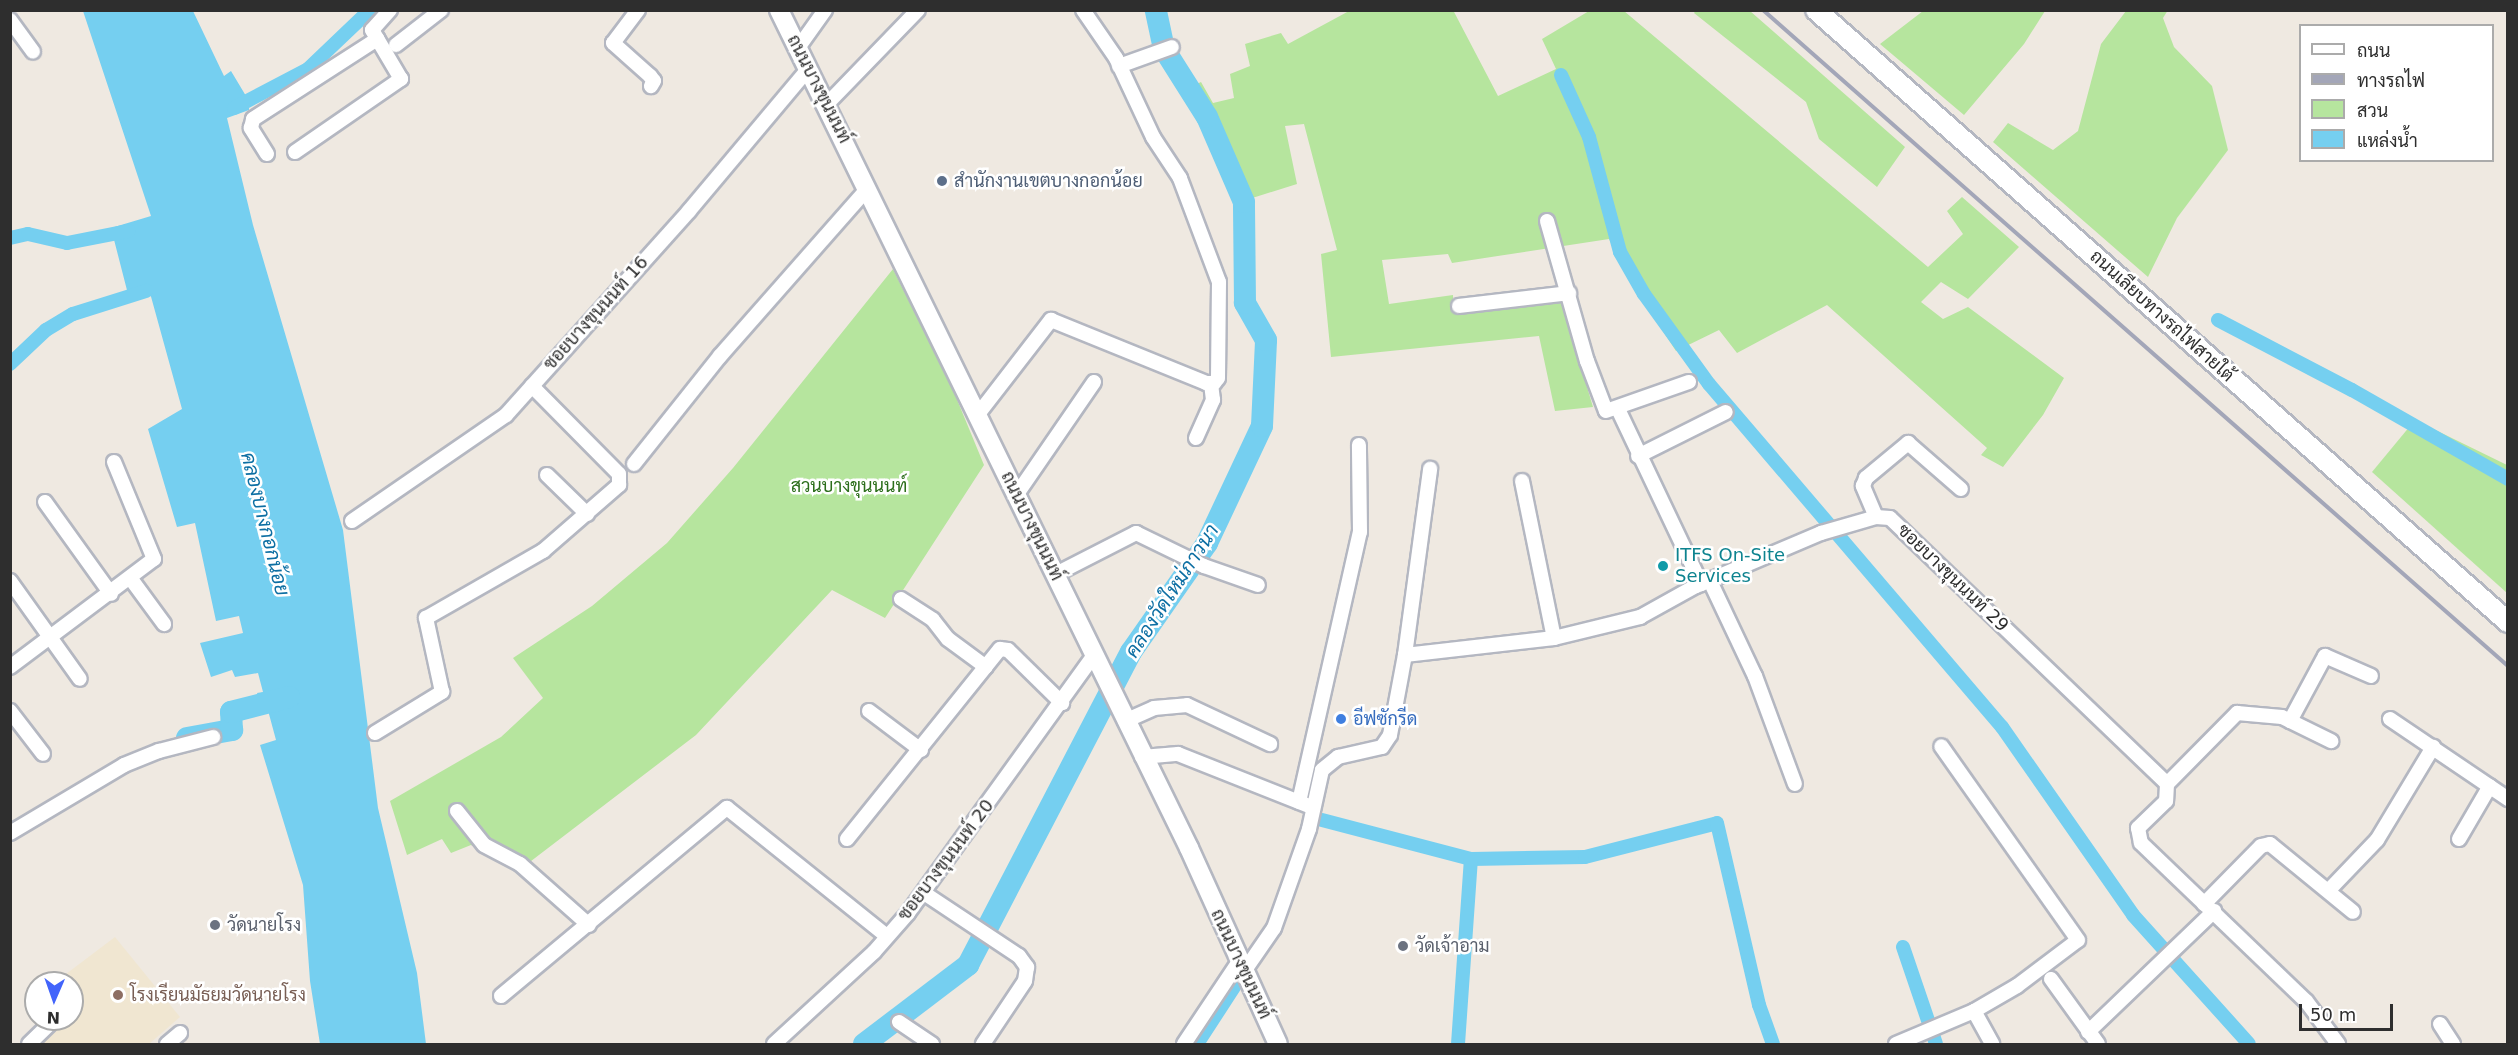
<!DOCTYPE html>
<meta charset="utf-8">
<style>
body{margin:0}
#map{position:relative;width:2518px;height:1055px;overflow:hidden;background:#efe9e1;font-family:"DejaVu Sans",Sarabun,sans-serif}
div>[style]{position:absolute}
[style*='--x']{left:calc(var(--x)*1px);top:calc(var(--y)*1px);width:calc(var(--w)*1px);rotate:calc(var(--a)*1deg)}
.education>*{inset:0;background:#f0e6d1}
.green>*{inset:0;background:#b6e59e}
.water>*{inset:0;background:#75cff0}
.canal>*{height:14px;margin:-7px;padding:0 7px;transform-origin:7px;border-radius:7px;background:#75cff0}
.river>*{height:22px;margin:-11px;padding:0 11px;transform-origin:11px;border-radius:11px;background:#75cff0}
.roads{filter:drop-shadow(2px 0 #b4b7c1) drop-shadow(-2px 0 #b4b7c1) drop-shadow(0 2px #b4b7c1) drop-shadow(0 -2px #b4b7c1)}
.minor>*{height:14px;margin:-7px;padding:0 7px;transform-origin:7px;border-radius:7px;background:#fff}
.tertiary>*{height:18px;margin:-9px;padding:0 9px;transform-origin:9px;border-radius:9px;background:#fff}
.secondary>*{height:20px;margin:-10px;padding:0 10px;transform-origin:10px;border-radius:10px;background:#fff}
.rail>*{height:4px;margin:-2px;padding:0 2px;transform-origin:2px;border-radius:2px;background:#a3a6b8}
.dots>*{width:16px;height:16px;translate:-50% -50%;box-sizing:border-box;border:3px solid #fff;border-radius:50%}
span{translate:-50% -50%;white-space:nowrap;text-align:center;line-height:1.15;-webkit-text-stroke:5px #fff;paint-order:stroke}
.street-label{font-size:18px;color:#2e2e2e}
.service-label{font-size:18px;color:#4e5e75}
.left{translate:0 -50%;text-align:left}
.park-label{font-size:18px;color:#2c6e1b}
.culture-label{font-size:18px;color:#0d838f}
.shop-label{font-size:18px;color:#366cbe}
.worship-label{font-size:18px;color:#5b616d}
.education-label{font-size:18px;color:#785e54}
.water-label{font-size:20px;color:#0d6fa3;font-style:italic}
.frame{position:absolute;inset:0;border:12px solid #2e2e2e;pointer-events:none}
.legend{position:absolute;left:2299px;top:24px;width:195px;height:138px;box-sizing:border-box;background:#fff;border:2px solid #ababab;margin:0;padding:8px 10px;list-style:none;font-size:18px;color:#2e2e2e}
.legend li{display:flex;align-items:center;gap:12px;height:30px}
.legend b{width:30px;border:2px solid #ababab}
.north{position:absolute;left:24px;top:971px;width:60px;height:60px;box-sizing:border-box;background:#fff;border:2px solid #ababab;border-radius:50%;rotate:182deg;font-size:16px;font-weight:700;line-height:24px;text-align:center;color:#2e2e2e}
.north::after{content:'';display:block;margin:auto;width:21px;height:27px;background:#4264fb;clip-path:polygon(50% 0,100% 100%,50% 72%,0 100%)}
.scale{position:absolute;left:2299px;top:1004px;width:94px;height:27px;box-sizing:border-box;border:3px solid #2e2e2e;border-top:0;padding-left:8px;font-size:18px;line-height:21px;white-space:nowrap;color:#2e2e2e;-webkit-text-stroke:4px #fff;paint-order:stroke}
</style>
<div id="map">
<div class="education">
<i style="clip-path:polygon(115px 937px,180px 1017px,149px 1044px,32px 1044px,57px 1019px,72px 1019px,75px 999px,66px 974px)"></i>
</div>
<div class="green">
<i style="clip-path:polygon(1453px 10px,1498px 96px,1556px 69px,1542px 39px,1589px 11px,1624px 11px,1928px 267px,1963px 234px,1947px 211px,1962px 197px,2019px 247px,1968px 299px,1941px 282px,1921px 302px,1943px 319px,1968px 307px,2064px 378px,2043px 415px,2003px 467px,1981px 455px,1987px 448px,1827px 305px,1737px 353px,1719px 330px,1676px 351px,1632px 284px,1609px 239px,1452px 263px,1448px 254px,1382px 260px,1389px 304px,1453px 295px,1453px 312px,1561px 300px,1593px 407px,1555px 411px,1539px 336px,1331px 357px,1321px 254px,1337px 250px,1304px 124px,1285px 126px,1297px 184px,1246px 200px,1184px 90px,1201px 82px,1213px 103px,1234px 98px,1230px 74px,1250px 66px,1245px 44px,1281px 33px,1288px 44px,1349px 11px)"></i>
<i style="clip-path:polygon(1696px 10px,1750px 11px,1905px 147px,1877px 187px,1819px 139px,1806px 102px,1694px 13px)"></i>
<i style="clip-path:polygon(2168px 10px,2163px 18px,2174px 47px,2212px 86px,2228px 150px,2177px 218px,2148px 277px,1993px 142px,2008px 123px,2053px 150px,2078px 131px,2101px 44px,2126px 11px)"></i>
<i style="clip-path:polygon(1923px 11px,1923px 10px,2045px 11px,2024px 44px,1964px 115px,1880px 44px)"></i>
<i style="clip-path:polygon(893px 269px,951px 385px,984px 465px,885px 618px,832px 590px,696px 735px,518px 871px,471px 845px,451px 853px,442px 839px,407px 855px,390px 801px,501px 737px,543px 698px,513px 658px,592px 606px,667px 543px,733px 468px)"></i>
<i style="clip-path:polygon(2415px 420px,2507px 465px,2507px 593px,2372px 472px)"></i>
</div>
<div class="water">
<i style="clip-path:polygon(83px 11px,193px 11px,224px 76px,231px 71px,249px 101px,249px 110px,227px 118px,253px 225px,343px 530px,378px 808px,417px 973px,426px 1044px,320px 1044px,310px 981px,303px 885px,260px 745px,276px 740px,266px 703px,261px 704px,257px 693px,263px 692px,258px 673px,235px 677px,232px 670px,211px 677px,200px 643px,243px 633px,239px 616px,216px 621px,195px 523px,177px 527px,148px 429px,182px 409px,150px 293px,129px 298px,111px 228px,151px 216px)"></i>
</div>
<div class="canal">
<i style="--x:1561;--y:75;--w:68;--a:65.7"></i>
<i style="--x:1589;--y:137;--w:119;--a:74.9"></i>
<i style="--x:1620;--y:252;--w:48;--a:60.3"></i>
<i style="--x:1644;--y:294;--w:111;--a:54.2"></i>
<i style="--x:1709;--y:384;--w:451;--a:49.5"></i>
<i style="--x:2002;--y:727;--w:229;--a:55.1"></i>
<i style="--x:2133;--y:915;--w:173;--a:48"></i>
<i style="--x:234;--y:108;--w:84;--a:-27.8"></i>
<i style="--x:308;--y:69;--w:86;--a:-43.6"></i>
<i style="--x:10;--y:238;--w:18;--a:-13"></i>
<i style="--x:28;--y:234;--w:40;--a:13"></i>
<i style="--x:67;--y:243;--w:63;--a:-11"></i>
<i style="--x:2218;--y:320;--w:151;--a:27.6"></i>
<i style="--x:2352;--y:390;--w:180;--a:29.7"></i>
<i style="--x:10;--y:364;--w:50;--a:-43.4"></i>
<i style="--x:46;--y:330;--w:31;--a:-31"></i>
<i style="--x:73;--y:314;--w:77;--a:-17.5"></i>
<i style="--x:1322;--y:820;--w:154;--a:14.7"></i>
<i style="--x:1471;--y:859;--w:114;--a:-1"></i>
<i style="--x:1585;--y:857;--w:136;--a:-14.4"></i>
<i style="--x:1717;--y:823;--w:187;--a:77"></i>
<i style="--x:1759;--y:1005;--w:41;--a:70.3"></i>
<i style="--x:1903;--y:947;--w:102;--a:71.2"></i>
<i style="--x:1197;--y:1044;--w:68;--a:-57"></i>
<i style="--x:1458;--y:1044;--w:185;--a:-86"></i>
</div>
<div class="river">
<i style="--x:187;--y:738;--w:46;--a:-10.1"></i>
<i style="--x:232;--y:730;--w:18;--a:-93"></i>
<i style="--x:231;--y:712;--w:60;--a:-14.5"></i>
<i style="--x:864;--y:1044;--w:131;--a:-37.2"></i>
<i style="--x:968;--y:965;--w:353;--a:-62.5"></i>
<i style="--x:1131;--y:652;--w:133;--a:-55.1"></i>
<i style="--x:1207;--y:543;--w:129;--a:-64.8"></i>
<i style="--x:1262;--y:426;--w:86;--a:-87.3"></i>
<i style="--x:1266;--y:340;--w:43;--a:-119.6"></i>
<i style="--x:1245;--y:303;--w:101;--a:-90.6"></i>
<i style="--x:1244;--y:202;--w:93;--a:-113.5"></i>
<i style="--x:1207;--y:117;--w:80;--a:-122.3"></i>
<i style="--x:1164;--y:49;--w:40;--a:-102"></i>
</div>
<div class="roads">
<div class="minor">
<i style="--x:638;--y:10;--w:41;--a:127.1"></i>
<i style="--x:613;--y:43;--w:50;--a:41.7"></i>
<i style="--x:650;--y:76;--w:6;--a:51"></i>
<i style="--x:654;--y:81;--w:6;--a:121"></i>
<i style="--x:10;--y:20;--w:39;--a:54"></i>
<i style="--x:396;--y:45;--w:57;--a:-37.9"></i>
<i style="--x:798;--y:48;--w:47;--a:-54.6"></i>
<i style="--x:1119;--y:66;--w:56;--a:-19.7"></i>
<i style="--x:826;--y:105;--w:132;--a:-45.9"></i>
<i style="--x:295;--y:152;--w:129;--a:-34.6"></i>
<i style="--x:401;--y:79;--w:57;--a:-120.6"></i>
<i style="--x:372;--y:30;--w:27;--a:-48"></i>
<i style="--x:267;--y:154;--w:31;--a:-122"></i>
<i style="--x:251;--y:128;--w:9;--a:-77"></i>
<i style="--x:253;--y:119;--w:148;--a:-32.8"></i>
<i style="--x:1547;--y:221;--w:146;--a:74.1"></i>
<i style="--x:1587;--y:361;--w:53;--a:69.2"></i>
<i style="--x:1606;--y:411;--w:88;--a:-19.3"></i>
<i style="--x:1459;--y:306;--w:111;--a:-6.7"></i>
<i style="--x:1618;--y:409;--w:194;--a:64.6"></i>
<i style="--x:979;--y:413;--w:118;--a:-52.3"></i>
<i style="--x:1051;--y:320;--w:167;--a:22.1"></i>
<i style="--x:1206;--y:383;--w:8;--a:0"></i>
<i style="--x:1214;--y:383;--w:6;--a:-51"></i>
<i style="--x:1218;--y:378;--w:96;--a:-89.4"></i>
<i style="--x:1219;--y:282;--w:111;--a:-110.6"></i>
<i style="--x:1180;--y:178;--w:49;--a:-123.4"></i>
<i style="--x:1153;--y:137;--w:87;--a:-115.1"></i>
<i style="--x:1116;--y:58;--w:58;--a:-124.5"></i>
<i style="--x:1196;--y:438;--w:42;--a:-65.9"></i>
<i style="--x:1213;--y:400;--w:17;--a:-97"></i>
<i style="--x:1638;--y:456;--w:98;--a:-26.6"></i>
<i style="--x:634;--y:464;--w:138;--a:-51.5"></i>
<i style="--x:720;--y:356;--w:222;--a:-48.6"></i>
<i style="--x:547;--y:475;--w:56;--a:44.3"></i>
<i style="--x:1522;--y:481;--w:160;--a:78.5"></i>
<i style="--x:1017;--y:494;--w:136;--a:-55.5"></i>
<i style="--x:45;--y:502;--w:113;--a:54.3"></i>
<i style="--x:1876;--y:517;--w:34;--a:-113"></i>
<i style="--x:1863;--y:486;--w:9;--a:-69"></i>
<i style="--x:1866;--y:478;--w:55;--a:-39.8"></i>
<i style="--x:1908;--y:443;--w:70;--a:41"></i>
<i style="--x:352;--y:521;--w:187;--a:-34.5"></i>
<i style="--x:506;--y:415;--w:274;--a:-48.1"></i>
<i style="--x:689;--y:211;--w:185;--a:-50"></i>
<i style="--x:1056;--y:574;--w:90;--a:-27.1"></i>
<i style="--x:1136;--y:533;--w:76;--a:25.9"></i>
<i style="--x:1204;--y:566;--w:57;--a:19.4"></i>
<i style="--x:131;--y:579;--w:56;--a:53.7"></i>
<i style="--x:10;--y:581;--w:120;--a:54.5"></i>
<i style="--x:1710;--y:581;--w:105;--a:64.7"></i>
<i style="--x:1755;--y:676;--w:115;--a:69.7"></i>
<i style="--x:901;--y:599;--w:38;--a:33"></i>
<i style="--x:933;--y:620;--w:24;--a:52"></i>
<i style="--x:948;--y:639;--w:47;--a:36.4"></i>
<i style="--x:1405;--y:655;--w:188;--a:-82.3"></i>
<i style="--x:10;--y:667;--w:180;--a:-36.9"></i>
<i style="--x:154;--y:559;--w:105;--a:-112.4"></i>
<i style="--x:10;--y:711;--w:54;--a:52.5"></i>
<i style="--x:869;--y:711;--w:65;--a:36.9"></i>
<i style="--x:2390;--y:719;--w:143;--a:34.1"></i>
<i style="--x:1125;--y:721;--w:32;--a:-24"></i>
<i style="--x:1154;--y:708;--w:33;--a:-5"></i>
<i style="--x:1187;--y:705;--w:92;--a:25.2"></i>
<i style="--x:2290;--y:721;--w:74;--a:-61.7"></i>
<i style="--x:2325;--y:656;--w:50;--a:23.5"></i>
<i style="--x:375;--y:733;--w:79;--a:-31.5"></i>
<i style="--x:442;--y:692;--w:76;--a:-102.2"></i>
<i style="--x:426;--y:618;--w:135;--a:-29.8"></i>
<i style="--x:543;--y:551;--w:101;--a:-41"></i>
<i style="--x:619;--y:485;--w:11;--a:-90"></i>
<i style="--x:619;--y:474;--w:124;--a:-134.7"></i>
<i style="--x:1142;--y:757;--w:36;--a:-5"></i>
<i style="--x:1178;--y:754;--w:139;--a:21.6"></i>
<i style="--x:2167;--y:784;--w:100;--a:-45.4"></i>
<i style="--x:2237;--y:713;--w:45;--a:5.1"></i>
<i style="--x:2282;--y:717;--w:55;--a:26.1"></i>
<i style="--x:1299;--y:802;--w:277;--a:-77.3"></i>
<i style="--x:1360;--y:532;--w:87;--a:-90.7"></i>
<i style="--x:457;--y:811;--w:43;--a:51.5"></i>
<i style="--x:484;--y:845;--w:41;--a:27.8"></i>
<i style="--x:520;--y:864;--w:92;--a:41.5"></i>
<i style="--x:10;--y:833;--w:133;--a:-30.8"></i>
<i style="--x:124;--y:765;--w:38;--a:-22"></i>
<i style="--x:159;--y:751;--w:56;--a:-14.5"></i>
<i style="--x:847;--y:839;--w:244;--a:-51.2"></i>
<i style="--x:1000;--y:649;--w:8;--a:7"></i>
<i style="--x:1008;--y:650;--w:76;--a:44.5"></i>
<i style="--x:2459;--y:839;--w:61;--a:-59.7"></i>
<i style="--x:2329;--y:890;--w:69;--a:-46.2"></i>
<i style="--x:2377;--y:840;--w:109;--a:-58.9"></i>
<i style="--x:924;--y:893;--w:114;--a:33.6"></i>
<i style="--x:1019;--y:956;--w:14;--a:54"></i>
<i style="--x:1027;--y:967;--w:14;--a:98"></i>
<i style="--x:1025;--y:981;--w:76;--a:123.7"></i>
<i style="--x:2204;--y:904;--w:81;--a:-45.5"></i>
<i style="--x:2261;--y:846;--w:9;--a:-13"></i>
<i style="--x:2270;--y:844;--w:107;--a:39.3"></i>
<i style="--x:1245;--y:970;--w:51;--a:-55.4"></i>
<i style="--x:1274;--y:928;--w:105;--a:-70.5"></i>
<i style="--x:1309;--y:829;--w:60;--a:-77.6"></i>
<i style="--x:1322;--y:770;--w:21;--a:-39"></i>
<i style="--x:1338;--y:757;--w:45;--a:-12.8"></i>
<i style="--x:1382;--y:747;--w:14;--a:-56"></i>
<i style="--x:1390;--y:735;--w:81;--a:-79.4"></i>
<i style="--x:1405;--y:655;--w:150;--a:-6.5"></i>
<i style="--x:1554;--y:638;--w:89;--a:-13.7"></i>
<i style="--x:1640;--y:617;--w:64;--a:-29"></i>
<i style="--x:1696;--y:586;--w:136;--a:-23"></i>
<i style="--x:1821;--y:533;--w:57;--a:-16.2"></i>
<i style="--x:1876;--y:517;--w:14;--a:4"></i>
<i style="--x:1890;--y:518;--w:384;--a:43.8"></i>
<i style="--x:2167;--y:784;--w:17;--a:93"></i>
<i style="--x:2166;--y:801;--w:39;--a:136"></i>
<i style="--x:2138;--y:828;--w:15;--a:79"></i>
<i style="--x:2141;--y:843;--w:228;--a:43.8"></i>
<i style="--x:2306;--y:1001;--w:54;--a:53.3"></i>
<i style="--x:2051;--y:979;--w:80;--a:54.1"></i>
<i style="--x:501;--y:996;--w:294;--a:-39.8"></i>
<i style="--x:727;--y:808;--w:205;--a:38.7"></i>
<i style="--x:1974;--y:1011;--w:38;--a:61"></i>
<i style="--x:899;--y:1022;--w:40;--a:34"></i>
<i style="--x:2440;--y:1024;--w:24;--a:57"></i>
<i style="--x:2088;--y:1032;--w:175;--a:-43.8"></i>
<i style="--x:29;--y:1044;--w:28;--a:-44"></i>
<i style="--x:167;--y:1044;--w:17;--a:-40"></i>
<i style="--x:774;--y:1044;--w:136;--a:-42.6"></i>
<i style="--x:874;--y:952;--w:52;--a:-48.9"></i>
<i style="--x:908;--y:913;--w:318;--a:-54.2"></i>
<i style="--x:1184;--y:1044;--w:101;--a:-56.3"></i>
<i style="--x:1896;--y:1044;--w:85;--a:-22.9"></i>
<i style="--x:1974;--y:1011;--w:50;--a:-30.2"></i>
<i style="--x:2017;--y:986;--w:76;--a:-37"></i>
<i style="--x:2078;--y:940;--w:237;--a:-125.2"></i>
</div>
<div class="tertiary">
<i style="--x:779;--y:10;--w:933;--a:63.93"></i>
<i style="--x:1189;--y:848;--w:215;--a:65.6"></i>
</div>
<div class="secondary">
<i style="--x:1816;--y:10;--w:924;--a:41.49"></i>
</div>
</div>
<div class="rail">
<i style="--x:1763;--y:10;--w:993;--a:41.37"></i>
</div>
<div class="dots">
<i style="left:942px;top:181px;background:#5c6f8a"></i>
<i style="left:1663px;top:566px;background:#0f9aa8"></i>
<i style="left:1341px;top:719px;background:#3f7fe0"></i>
<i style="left:215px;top:925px;background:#6b7280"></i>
<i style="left:1403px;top:946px;background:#6b7280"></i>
<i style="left:118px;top:995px;background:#8d6e63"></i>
</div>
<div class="street-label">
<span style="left:819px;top:89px;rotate:63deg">ถนนบางขุนนนท์</span>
<span style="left:596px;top:313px;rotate:-48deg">ซอยบางขุนนนท์ 16</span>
<span style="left:2162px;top:316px;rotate:42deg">ถนนเลียบทางรถไฟสายใต้</span>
<span style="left:1032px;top:526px;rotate:64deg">ถนนบางขุนนนท์</span>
<span style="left:1953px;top:578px;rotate:44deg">ซอยบางขุนนนท์ 29</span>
<span style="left:946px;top:860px;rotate:-53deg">ซอยบางขุนนนท์ 20</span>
<span style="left:1241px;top:964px;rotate:65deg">ถนนบางขุนนนท์</span>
</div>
<div class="service-label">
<span class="left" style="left:954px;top:181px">สำนักงานเขตบางกอกน้อย</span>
</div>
<div class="park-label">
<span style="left:849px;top:486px">สวนบางขุนนนท์</span>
</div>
<div class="culture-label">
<span class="left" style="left:1675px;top:566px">ITFS On-Site<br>Services</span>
</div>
<div class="shop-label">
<span class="left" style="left:1353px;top:719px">อีฟซักรีด</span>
</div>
<div class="worship-label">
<span class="left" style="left:227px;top:925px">วัดนายโรง</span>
<span class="left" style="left:1415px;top:946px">วัดเจ้าอาม</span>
</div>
<div class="education-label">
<span class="left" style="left:130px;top:995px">โรงเรียนมัธยมวัดนายโรง</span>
</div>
<div class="water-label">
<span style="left:265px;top:524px;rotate:76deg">คลองบางกอกน้อย</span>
<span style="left:1172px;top:591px;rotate:-57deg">คลองวัดใหม่ภาวนา</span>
</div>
<div class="frame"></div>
<ul class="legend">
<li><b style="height:8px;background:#fff"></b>ถนน</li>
<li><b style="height:8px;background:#a3a6b8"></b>ทางรถไฟ</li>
<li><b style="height:16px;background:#b6e59e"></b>สวน</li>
<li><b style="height:16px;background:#75cff0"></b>แหล่งน้ำ</li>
</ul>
<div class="north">N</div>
<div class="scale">50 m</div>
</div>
